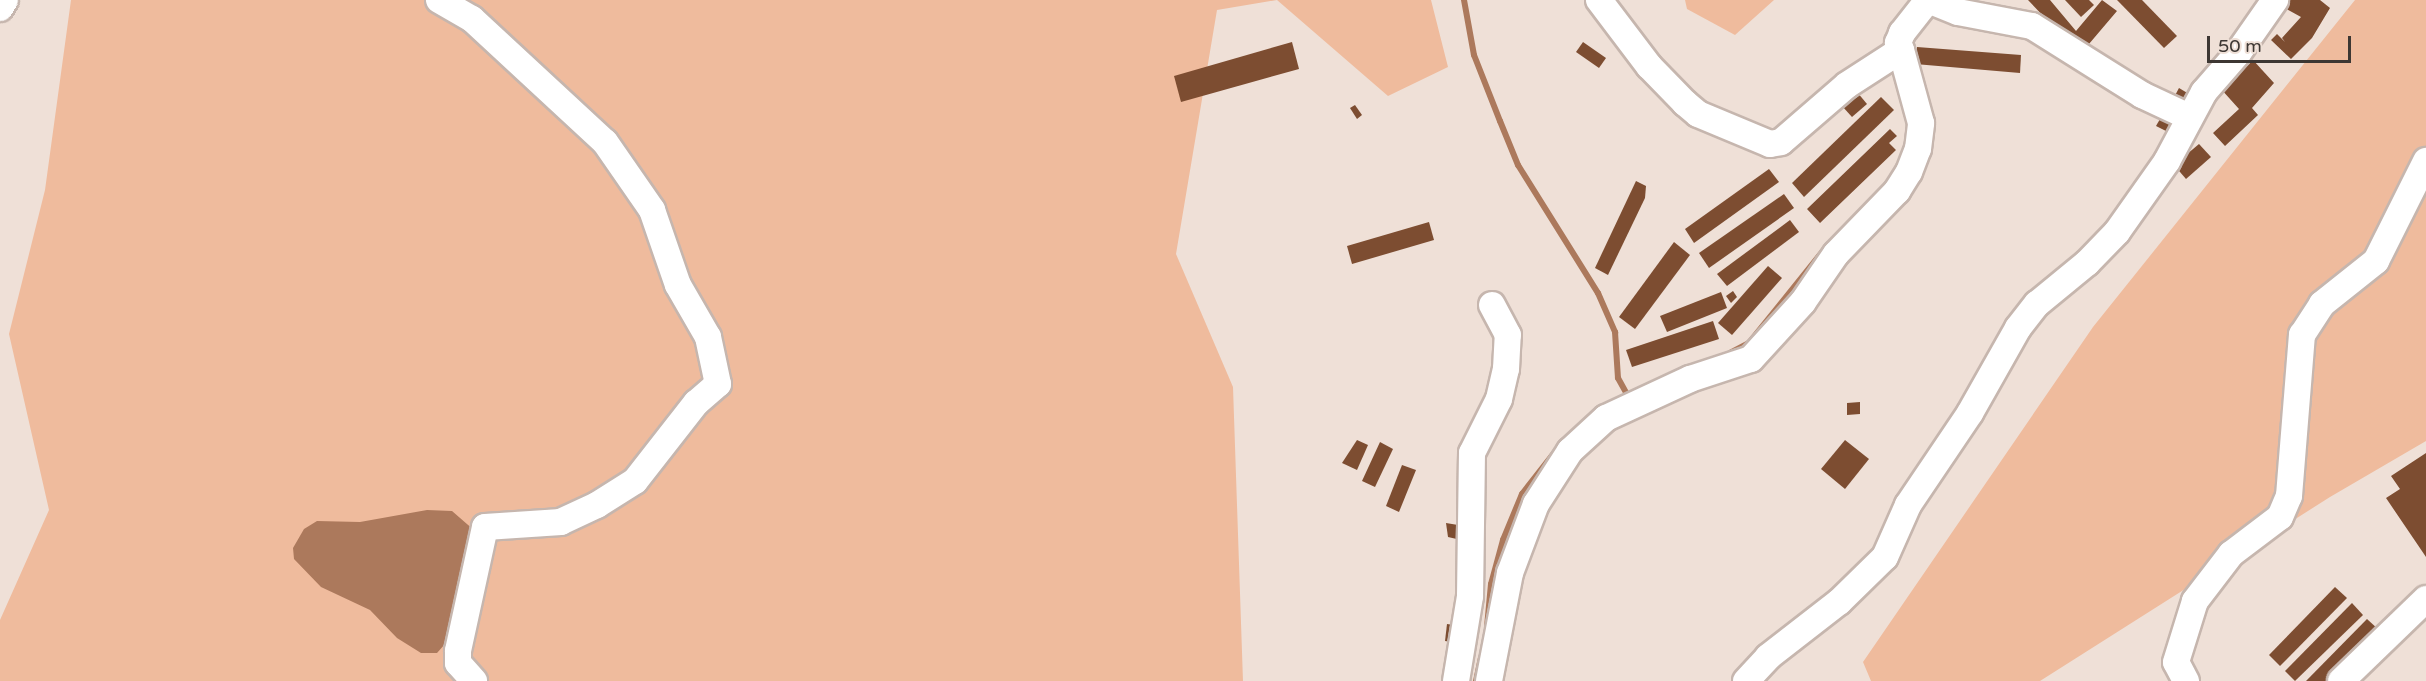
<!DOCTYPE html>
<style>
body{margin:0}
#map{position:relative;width:2426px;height:681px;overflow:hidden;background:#efe0d7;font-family:"Varela Round",sans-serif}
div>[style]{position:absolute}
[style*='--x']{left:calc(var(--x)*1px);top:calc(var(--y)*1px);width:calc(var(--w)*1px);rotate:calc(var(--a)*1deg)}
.green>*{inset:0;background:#efbb9d}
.water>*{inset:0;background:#ac795c}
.stream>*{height:6px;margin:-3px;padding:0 3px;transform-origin:3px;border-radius:3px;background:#ac795c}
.building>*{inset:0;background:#7d4d31}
.roads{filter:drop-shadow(2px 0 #c6b6ae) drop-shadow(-2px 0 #c6b6ae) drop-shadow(0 2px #c6b6ae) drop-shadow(0 -2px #c6b6ae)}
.minor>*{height:26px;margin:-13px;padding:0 13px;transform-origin:13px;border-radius:13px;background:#fff}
span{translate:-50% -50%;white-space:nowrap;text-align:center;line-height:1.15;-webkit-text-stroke:6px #efe0d7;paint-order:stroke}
.scale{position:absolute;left:2207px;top:36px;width:144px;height:27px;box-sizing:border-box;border:3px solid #3d3733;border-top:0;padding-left:8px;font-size:18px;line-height:21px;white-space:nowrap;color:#3d3733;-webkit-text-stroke:4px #efe0d7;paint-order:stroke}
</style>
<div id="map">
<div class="green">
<i style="clip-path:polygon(71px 0,1431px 0,1448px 67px,1388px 96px,1277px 0,1217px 10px,1176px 254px,1233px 387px,1243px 681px,0 681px,0 620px,49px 510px,9px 334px,45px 190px)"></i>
<i style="clip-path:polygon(1685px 0,1774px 0,1735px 35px,1687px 9px)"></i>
<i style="clip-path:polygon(2355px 0,2426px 0,2426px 441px,2330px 497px,2040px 681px,1871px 681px,1863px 662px,2093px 327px)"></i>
</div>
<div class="water">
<i style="clip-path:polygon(427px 510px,452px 511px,475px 531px,445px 644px,437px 653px,421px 653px,397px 638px,370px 610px,321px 587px,294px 559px,293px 548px,304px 529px,317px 521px,360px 522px)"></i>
</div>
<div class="stream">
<i style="--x:1464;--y:0;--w:56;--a:79.7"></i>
<i style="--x:1474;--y:55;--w:71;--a:68.5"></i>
<i style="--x:1500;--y:121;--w:48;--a:67.8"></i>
<i style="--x:1518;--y:165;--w:151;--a:58"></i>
<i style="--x:1598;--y:293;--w:43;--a:66.4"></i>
<i style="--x:1615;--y:332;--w:46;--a:86.3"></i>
<i style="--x:1618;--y:378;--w:21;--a:61"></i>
<i style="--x:1730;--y:353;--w:21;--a:-28"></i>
<i style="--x:1749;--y:343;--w:124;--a:-51.2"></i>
<i style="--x:1487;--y:627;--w:43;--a:-84.7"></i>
<i style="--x:1491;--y:584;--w:46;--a:-74.7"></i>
<i style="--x:1503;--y:540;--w:50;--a:-67.6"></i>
<i style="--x:1522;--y:494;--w:58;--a:-52"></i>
<i style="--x:1476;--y:681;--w:24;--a:-78"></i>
</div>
<div class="building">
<i style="clip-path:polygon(2028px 0,2050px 0,2076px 31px,2102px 0,2117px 11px,2083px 51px,2068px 39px,2074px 33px,2066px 40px)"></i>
<i style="clip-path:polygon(2065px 0,2089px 0,2094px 5px,2081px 17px)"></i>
<i style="clip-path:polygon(2117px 0,2142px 0,2177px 36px,2164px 48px)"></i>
<i style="clip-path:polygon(2288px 0,2320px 0,2330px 8px,2312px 38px,2291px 59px,2271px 40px,2277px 34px,2285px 42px,2282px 38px,2301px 17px,2283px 7px)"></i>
<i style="clip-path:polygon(1292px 42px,1299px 69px,1181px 102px,1174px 76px)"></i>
<i style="clip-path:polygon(1583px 42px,1606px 58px,1599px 68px,1576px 52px)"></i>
<i style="clip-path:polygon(1917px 47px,2021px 55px,2020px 73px,1915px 64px)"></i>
<i style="clip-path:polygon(2253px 60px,2274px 83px,2252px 108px,2258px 115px,2225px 146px,2213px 133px,2239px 109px,2221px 89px)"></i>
<i style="clip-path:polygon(2179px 88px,2189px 94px,2182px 107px,2172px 101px)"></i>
<i style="clip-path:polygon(1857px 92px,1867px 104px,1852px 117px,1842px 106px)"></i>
<i style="clip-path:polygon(1881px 97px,1894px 110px,1804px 197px,1792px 183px)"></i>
<i style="clip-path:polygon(1355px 105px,1362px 115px,1357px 119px,1350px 108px)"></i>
<i style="clip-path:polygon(2164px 112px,2177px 120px,2170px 133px,2156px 126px)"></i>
<i style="clip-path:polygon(1890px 129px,1897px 136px,1889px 143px,1896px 150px,1820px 223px,1807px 209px)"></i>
<i style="clip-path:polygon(2199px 144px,2211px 157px,2186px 179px,2174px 165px)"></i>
<i style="clip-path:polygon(1769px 169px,1779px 182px,1694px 243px,1685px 229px)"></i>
<i style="clip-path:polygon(1636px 181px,1646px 186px,1645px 198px,1608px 275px,1595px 268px)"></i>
<i style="clip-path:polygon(1784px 194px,1794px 208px,1709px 268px,1699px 253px)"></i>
<i style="clip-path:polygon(1790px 220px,1799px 232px,1727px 286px,1717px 274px)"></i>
<i style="clip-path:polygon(1429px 222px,1434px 240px,1352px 264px,1347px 246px)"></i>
<i style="clip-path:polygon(1674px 242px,1690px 255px,1635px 329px,1619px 317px)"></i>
<i style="clip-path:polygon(1768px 266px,1782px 278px,1732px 335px,1718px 323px)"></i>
<i style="clip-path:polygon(1733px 291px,1737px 297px,1731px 303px,1726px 296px)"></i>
<i style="clip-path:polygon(1721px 292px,1727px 308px,1667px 332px,1660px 316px)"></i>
<i style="clip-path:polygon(1713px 321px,1719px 339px,1632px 367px,1626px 350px)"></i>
<i style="clip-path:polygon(1860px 402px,1860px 414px,1847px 415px,1847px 403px)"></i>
<i style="clip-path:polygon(1357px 440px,1368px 445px,1357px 470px,1342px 463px)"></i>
<i style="clip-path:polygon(1845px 440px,1869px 459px,1845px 489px,1821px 469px)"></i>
<i style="clip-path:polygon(1380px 442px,1393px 449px,1375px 487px,1362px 481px)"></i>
<i style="clip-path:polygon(2426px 453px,2426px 557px,2386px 498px,2400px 489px,2391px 476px)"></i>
<i style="clip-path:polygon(1402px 465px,1416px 470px,1399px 512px,1386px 506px)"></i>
<i style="clip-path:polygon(1446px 523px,1464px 526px,1461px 540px,1448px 537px)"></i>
<i style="clip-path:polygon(2335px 587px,2347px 598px,2280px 666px,2269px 655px)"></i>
<i style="clip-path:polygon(2352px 603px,2363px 615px,2295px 681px,2285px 671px)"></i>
<i style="clip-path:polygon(2367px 619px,2379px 630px,2328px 681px,2306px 681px)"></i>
<i style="clip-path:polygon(1447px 624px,1460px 626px,1457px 643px,1445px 641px)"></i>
</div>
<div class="roads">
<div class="minor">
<i style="--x:439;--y:0;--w:38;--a:30"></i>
<i style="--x:472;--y:19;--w:181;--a:42.8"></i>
<i style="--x:605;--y:142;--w:83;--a:55.3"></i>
<i style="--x:652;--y:210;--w:79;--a:70.9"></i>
<i style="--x:678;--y:285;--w:60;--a:60"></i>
<i style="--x:708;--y:337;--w:48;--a:78"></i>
<i style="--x:718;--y:384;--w:29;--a:139"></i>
<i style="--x:696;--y:403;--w:99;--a:128"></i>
<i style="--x:635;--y:481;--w:45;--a:147.7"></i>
<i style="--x:597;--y:505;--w:40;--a:155"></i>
<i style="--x:561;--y:522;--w:76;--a:176.2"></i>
<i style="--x:485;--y:527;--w:127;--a:102.3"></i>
<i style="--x:458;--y:651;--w:12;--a:90"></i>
<i style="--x:458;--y:663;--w:24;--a:48"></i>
<i style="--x:1599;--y:0;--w:83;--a:52.9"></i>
<i style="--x:1649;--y:66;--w:52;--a:45.8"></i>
<i style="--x:1685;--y:103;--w:17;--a:40"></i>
<i style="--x:1698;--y:114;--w:78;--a:22.6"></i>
<i style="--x:1770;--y:144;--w:11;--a:-10"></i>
<i style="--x:1781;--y:142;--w:87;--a:-40.8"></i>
<i style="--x:1847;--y:85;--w:64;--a:-32.9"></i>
<i style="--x:1901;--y:50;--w:8;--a:-113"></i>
<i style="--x:1898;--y:43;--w:11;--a:-68"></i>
<i style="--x:1902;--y:33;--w:42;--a:-51.8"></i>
<i style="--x:1928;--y:0;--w:32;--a:22"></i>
<i style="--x:1958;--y:12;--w:75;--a:10.7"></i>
<i style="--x:2032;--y:26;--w:130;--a:32.1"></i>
<i style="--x:2142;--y:95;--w:52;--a:25.1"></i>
<i style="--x:0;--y:8;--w:9;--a:-58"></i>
<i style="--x:1456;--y:681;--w:86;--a:-80.6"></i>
<i style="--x:1470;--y:596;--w:143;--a:-89.2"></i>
<i style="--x:1472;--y:453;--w:60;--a:-63.4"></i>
<i style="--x:1499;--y:399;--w:31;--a:-77"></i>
<i style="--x:1506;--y:369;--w:34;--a:-87"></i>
<i style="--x:1508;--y:335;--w:34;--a:-118"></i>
<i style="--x:1489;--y:681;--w:110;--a:-79"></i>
<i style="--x:1510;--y:573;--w:74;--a:-69.4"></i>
<i style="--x:1536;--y:504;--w:63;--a:-57.3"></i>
<i style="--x:1570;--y:451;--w:49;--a:-42.5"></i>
<i style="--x:1606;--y:418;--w:93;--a:-24.9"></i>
<i style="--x:1690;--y:379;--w:64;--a:-18.2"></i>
<i style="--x:1751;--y:359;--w:77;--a:-47.6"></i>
<i style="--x:1803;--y:302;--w:58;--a:-55.5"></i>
<i style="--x:1836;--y:254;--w:88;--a:-45.9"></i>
<i style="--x:1897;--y:191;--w:22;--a:-58"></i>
<i style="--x:1909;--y:172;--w:25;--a:-69"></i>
<i style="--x:1918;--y:149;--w:26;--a:-83"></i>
<i style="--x:1921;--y:123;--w:76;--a:-105.3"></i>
<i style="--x:1746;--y:681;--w:33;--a:-47"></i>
<i style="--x:1768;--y:657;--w:90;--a:-37.8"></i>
<i style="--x:1839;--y:602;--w:64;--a:-44.4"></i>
<i style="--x:1885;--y:557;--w:57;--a:-66.1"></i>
<i style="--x:1908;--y:505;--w:111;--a:-56"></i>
<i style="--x:1970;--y:413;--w:98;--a:-60.5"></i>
<i style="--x:2018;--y:328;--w:31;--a:-52"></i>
<i style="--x:2037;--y:304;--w:65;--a:-39.4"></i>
<i style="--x:2087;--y:263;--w:43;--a:-45.9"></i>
<i style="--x:2117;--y:232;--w:87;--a:-54.8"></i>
<i style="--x:2167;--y:161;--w:78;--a:-61.8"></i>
<i style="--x:2204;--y:92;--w:52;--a:-48.9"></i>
<i style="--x:2238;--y:53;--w:65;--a:-55.1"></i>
<i style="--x:2186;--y:681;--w:21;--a:-118"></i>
<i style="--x:2176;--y:662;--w:64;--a:-72.7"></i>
<i style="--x:2195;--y:601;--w:59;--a:-52.5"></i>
<i style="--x:2231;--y:554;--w:61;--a:-37.1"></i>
<i style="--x:2280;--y:517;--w:23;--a:-67"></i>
<i style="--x:2289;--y:496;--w:162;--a:-85.4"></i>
<i style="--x:2302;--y:335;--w:37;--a:-57"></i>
<i style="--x:2322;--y:304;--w:69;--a:-38.5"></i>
<i style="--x:2376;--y:261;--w:112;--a:-63.4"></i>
<i style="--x:2341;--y:681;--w:118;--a:-44"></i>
</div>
</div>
<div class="scale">50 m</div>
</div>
